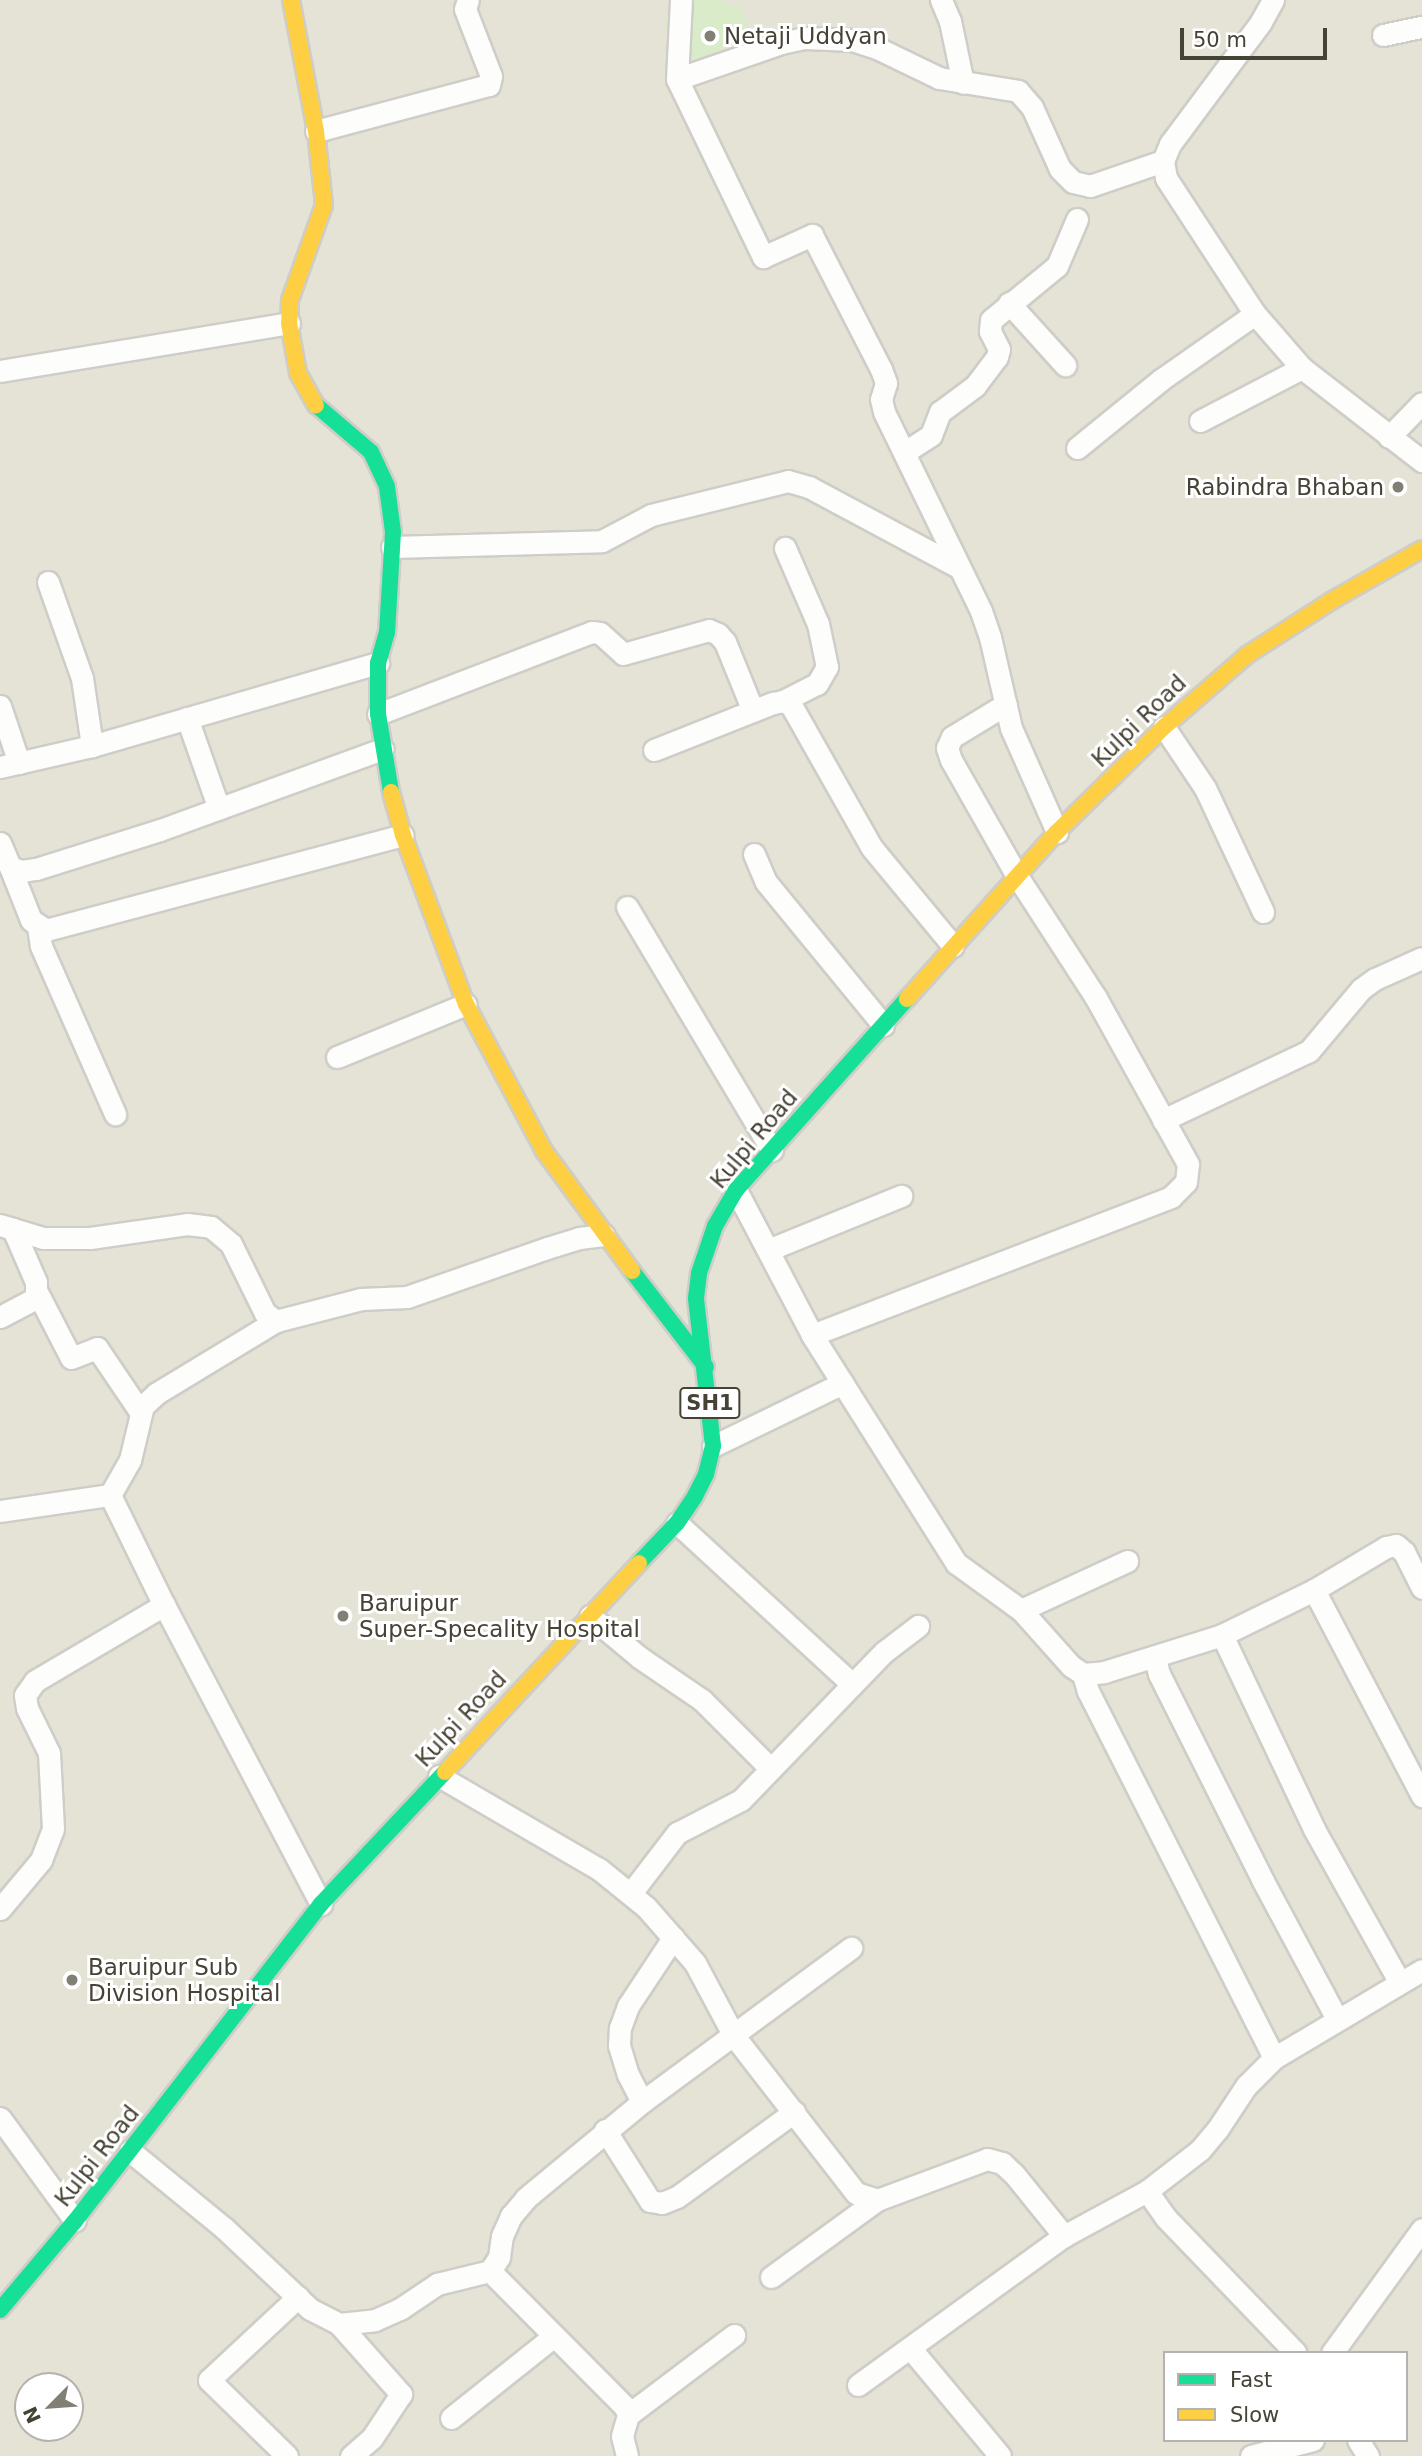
<!DOCTYPE html>
<style>
body{margin:0}
#map{position:relative;width:1422px;height:2456px;overflow:hidden;background:#f0efe9;font-family:"DejaVu Sans",sans-serif}
div>[style]{position:absolute}
[style*='--x']{left:calc(var(--x)*1px);top:calc(var(--y)*1px);width:calc(var(--w)*1px);rotate:calc(var(--a)*1deg)}
.residential>*{inset:0;background:#e5e2d6}
.green>*{inset:0;background:#d9ebc9}
.roads{filter:drop-shadow(2px 0 #cecdc7) drop-shadow(-2px 0 #cecdc7) drop-shadow(0 2px #cecdc7) drop-shadow(0 -2px #cecdc7)}
.street>*{height:21px;margin:-10.5px;padding:0 10.5px;transform-origin:10.5px;border-radius:10.5px;background:#fdfdfc}
.fast>*{height:16px;margin:-8px;padding:0 8px;transform-origin:8px;border-radius:8px;background:#16e098}
.slow>*{height:16px;margin:-8px;padding:0 8px;transform-origin:8px;border-radius:8px;background:#ffcf43}
.dots>*{width:19px;height:19px;translate:-50% -50%;box-sizing:border-box;border:4px solid #fff;border-radius:50%}
span{translate:-50% -50%;white-space:nowrap;text-align:center;line-height:1.15;-webkit-text-stroke:6px #fff;paint-order:stroke}
.shield-label span{padding:2px 5px;background:#fff;border:2px solid;border-radius:5px;-webkit-text-stroke-width:0}
.shield-label{font-size:21px;color:#464235;font-weight:700}
.poi-label{font-size:23px;color:#464235}
.left{translate:0 -50%;text-align:left}
.right{translate:-100% -50%;text-align:right}
.street-label{font-size:23px;color:#464235}
.legend{position:absolute;left:1163px;top:2351px;width:245px;height:91px;box-sizing:border-box;background:#fff;border:2px solid #b5b3ae;margin:0;padding:9px 12px;list-style:none;font-size:21px;color:#464235}
.legend li{display:flex;align-items:center;gap:14px;height:35px}
.legend b{width:35px;border:2px solid #b5b3ae}
.north{position:absolute;left:14px;top:2372px;width:70px;height:70px;box-sizing:border-box;background:#fff;border:2px solid #b5b3ae;border-radius:50%;rotate:245deg;font-size:19px;font-weight:700;line-height:28px;text-align:center;color:#464235}
.north::after{content:'';display:block;margin:auto;width:24px;height:32px;background:#827f74;clip-path:polygon(50% 0,100% 100%,50% 72%,0 100%)}
.scale{position:absolute;left:1180px;top:28px;width:147px;height:32px;box-sizing:border-box;border:4px solid #464235;border-top:0;padding-left:9px;font-size:21px;line-height:24px;white-space:nowrap;color:#464235;-webkit-text-stroke:5px #fff;paint-order:stroke}
</style>
<div id="map">
<div class="residential">
<i style="clip-path:polygon(evenodd,0 0,1422px 0,1422px 2456px,0 2456px,0 0,1165px 2353px,1406px 2353px,1406px 2440px,1165px 2440px,1165px 2353px,0 0,28px 2386px,70px 2386px,70px 2428px,28px 2428px,28px 2386px)"></i>
</div>
<div class="green">
<i style="clip-path:polygon(679px 0,721px 0,722px 4px,740px 6px,757px 51px,680px 70px,664px 21px,678px 9px)"></i>
</div>
<div class="roads">
<div class="street">
<i style="--x:681;--y:0;--w:79;--a:92.9"></i>
<i style="--x:677;--y:79;--w:110;--a:-19.1"></i>
<i style="--x:781;--y:43;--w:25;--a:-12"></i>
<i style="--x:805;--y:38;--w:47;--a:2.4"></i>
<i style="--x:852;--y:40;--w:26;--a:18"></i>
<i style="--x:877;--y:48;--w:69;--a:25.8"></i>
<i style="--x:939;--y:78;--w:80;--a:9.3"></i>
<i style="--x:1018;--y:91;--w:21;--a:49"></i>
<i style="--x:1032;--y:107;--w:68;--a:65.7"></i>
<i style="--x:1060;--y:169;--w:18;--a:45"></i>
<i style="--x:1073;--y:182;--w:17;--a:13"></i>
<i style="--x:1090;--y:186;--w:77;--a:-18.9"></i>
<i style="--x:941;--y:0;--w:23;--a:67"></i>
<i style="--x:950;--y:21;--w:63;--a:78.2"></i>
<i style="--x:1273;--y:0;--w:25;--a:119"></i>
<i style="--x:1261;--y:22;--w:152;--a:126.7"></i>
<i style="--x:1170;--y:144;--w:18;--a:112"></i>
<i style="--x:1163;--y:161;--w:17;--a:80"></i>
<i style="--x:1166;--y:178;--w:163;--a:56.8"></i>
<i style="--x:1255;--y:314;--w:72;--a:49"></i>
<i style="--x:1302;--y:368;--w:152;--a:37.8"></i>
<i style="--x:1383;--y:35;--w:40;--a:-12"></i>
<i style="--x:677;--y:79;--w:198;--a:64.2"></i>
<i style="--x:763;--y:257;--w:54;--a:-24.2"></i>
<i style="--x:812;--y:235;--w:151;--a:62.8"></i>
<i style="--x:881;--y:369;--w:15;--a:70"></i>
<i style="--x:886;--y:383;--w:17;--a:107"></i>
<i style="--x:881;--y:399;--w:13;--a:77"></i>
<i style="--x:884;--y:412;--w:221;--a:64"></i>
<i style="--x:981;--y:611;--w:28;--a:71"></i>
<i style="--x:990;--y:637;--w:93;--a:77"></i>
<i style="--x:1011;--y:728;--w:114;--a:66.1"></i>
<i style="--x:316;--y:131;--w:179;--a:-14.9"></i>
<i style="--x:489;--y:85;--w:9;--a:-77"></i>
<i style="--x:491;--y:76;--w:72;--a:-111.2"></i>
<i style="--x:465;--y:9;--w:9;--a:-72"></i>
<i style="--x:1009;--y:303;--w:84;--a:47.9"></i>
<i style="--x:0;--y:371;--w:293;--a:-9.4"></i>
<i style="--x:1200;--y:421;--w:115;--a:-27.5"></i>
<i style="--x:1389;--y:437;--w:47;--a:-45.9"></i>
<i style="--x:1077;--y:448;--w:109;--a:-39.1"></i>
<i style="--x:1162;--y:379;--w:113;--a:-35"></i>
<i style="--x:905;--y:452;--w:31;--a:-33"></i>
<i style="--x:931;--y:435;--w:25;--a:-69"></i>
<i style="--x:940;--y:412;--w:44;--a:-36.6"></i>
<i style="--x:975;--y:386;--w:36;--a:-53"></i>
<i style="--x:997;--y:357;--w:8;--a:-76"></i>
<i style="--x:999;--y:349;--w:20;--a:-117"></i>
<i style="--x:990;--y:331;--w:11;--a:-85"></i>
<i style="--x:991;--y:320;--w:85;--a:-39.3"></i>
<i style="--x:1057;--y:266;--w:51;--a:-66.9"></i>
<i style="--x:392;--y:547;--w:210;--a:-1.6"></i>
<i style="--x:602;--y:541;--w:55;--a:-28"></i>
<i style="--x:651;--y:515;--w:141;--a:-13.9"></i>
<i style="--x:788;--y:481;--w:22;--a:16"></i>
<i style="--x:809;--y:487;--w:171;--a:28.2"></i>
<i style="--x:48;--y:582;--w:102;--a:70.5"></i>
<i style="--x:82;--y:678;--w:69;--a:81.6"></i>
<i style="--x:783;--y:701;--w:38;--a:-27"></i>
<i style="--x:817;--y:684;--w:20;--a:-60"></i>
<i style="--x:827;--y:667;--w:44;--a:-101.8"></i>
<i style="--x:818;--y:624;--w:83;--a:-113.5"></i>
<i style="--x:0;--y:706;--w:60;--a:71.6"></i>
<i style="--x:378;--y:714;--w:229;--a:-21"></i>
<i style="--x:592;--y:632;--w:8;--a:7"></i>
<i style="--x:600;--y:633;--w:31;--a:42"></i>
<i style="--x:623;--y:654;--w:89;--a:-15.6"></i>
<i style="--x:709;--y:630;--w:10;--a:24"></i>
<i style="--x:718;--y:634;--w:11;--a:49"></i>
<i style="--x:725;--y:642;--w:74;--a:67.9"></i>
<i style="--x:187;--y:718;--w:96;--a:70.6"></i>
<i style="--x:1164;--y:727;--w:73;--a:56.1"></i>
<i style="--x:1205;--y:788;--w:137;--a:64.9"></i>
<i style="--x:654;--y:750;--w:128;--a:-21.6"></i>
<i style="--x:773;--y:703;--w:10;--a:-11"></i>
<i style="--x:783;--y:701;--w:9;--a:27"></i>
<i style="--x:791;--y:705;--w:164;--a:60.5"></i>
<i style="--x:872;--y:848;--w:127;--a:50.4"></i>
<i style="--x:0;--y:767;--w:94;--a:-12.9"></i>
<i style="--x:92;--y:746;--w:298;--a:-16.2"></i>
<i style="--x:0;--y:843;--w:26;--a:67"></i>
<i style="--x:10;--y:867;--w:12;--a:20"></i>
<i style="--x:21;--y:871;--w:15;--a:-8"></i>
<i style="--x:36;--y:869;--w:130;--a:-17.5"></i>
<i style="--x:160;--y:830;--w:237;--a:-20"></i>
<i style="--x:754;--y:854;--w:30;--a:67"></i>
<i style="--x:766;--y:882;--w:185;--a:50.7"></i>
<i style="--x:10;--y:867;--w:57;--a:68.4"></i>
<i style="--x:31;--y:920;--w:18;--a:34"></i>
<i style="--x:46;--y:930;--w:369;--a:-14.9"></i>
<i style="--x:627;--y:907;--w:283;--a:59.2"></i>
<i style="--x:38;--y:927;--w:19;--a:81"></i>
<i style="--x:41;--y:946;--w:184;--a:66.2"></i>
<i style="--x:337;--y:1057;--w:139;--a:-22.3"></i>
<i style="--x:1163;--y:1120;--w:161;--a:-25.3"></i>
<i style="--x:1309;--y:1051;--w:81;--a:-50"></i>
<i style="--x:1361;--y:989;--w:17;--a:-36"></i>
<i style="--x:1375;--y:979;--w:51;--a:-24.1"></i>
<i style="--x:736;--y:1190;--w:164;--a:62.3"></i>
<i style="--x:812;--y:1335;--w:270;--a:57.7"></i>
<i style="--x:956;--y:1563;--w:80;--a:35.9"></i>
<i style="--x:1021;--y:1610;--w:75;--a:48.2"></i>
<i style="--x:1071;--y:1666;--w:14;--a:34"></i>
<i style="--x:1083;--y:1674;--w:21;--a:-5"></i>
<i style="--x:1104;--y:1672;--w:124;--a:-17.4"></i>
<i style="--x:1222;--y:1635;--w:102;--a:-26.1"></i>
<i style="--x:1314;--y:1590;--w:84;--a:-30.8"></i>
<i style="--x:1386;--y:1547;--w:10;--a:-11"></i>
<i style="--x:1396;--y:1545;--w:11;--a:41"></i>
<i style="--x:1404;--y:1552;--w:40;--a:63.4"></i>
<i style="--x:0;--y:1225;--w:45;--a:16.8"></i>
<i style="--x:43;--y:1238;--w:47;--a:0"></i>
<i style="--x:90;--y:1238;--w:98;--a:-8.2"></i>
<i style="--x:187;--y:1224;--w:24;--a:7"></i>
<i style="--x:211;--y:1227;--w:26;--a:40"></i>
<i style="--x:231;--y:1244;--w:77;--a:63.8"></i>
<i style="--x:265;--y:1313;--w:14;--a:36"></i>
<i style="--x:276;--y:1321;--w:88;--a:-14.5"></i>
<i style="--x:361;--y:1299;--w:46;--a:-2.5"></i>
<i style="--x:407;--y:1297;--w:148;--a:-19.3"></i>
<i style="--x:547;--y:1248;--w:34;--a:-17"></i>
<i style="--x:579;--y:1238;--w:25;--a:-7"></i>
<i style="--x:768;--y:1250;--w:144;--a:-22.1"></i>
<i style="--x:37;--y:1292;--w:74;--a:62.7"></i>
<i style="--x:71;--y:1358;--w:28;--a:-21"></i>
<i style="--x:97;--y:1348;--w:78;--a:55.9"></i>
<i style="--x:0;--y:1317;--w:41;--a:-27.8"></i>
<i style="--x:36;--y:1298;--w:16;--a:-90"></i>
<i style="--x:36;--y:1282;--w:58;--a:-113.5"></i>
<i style="--x:812;--y:1335;--w:385;--a:-21"></i>
<i style="--x:1171;--y:1197;--w:21;--a:-45"></i>
<i style="--x:1186;--y:1182;--w:18;--a:-84"></i>
<i style="--x:1188;--y:1164;--w:190;--a:-119"></i>
<i style="--x:1096;--y:998;--w:145;--a:-122.9"></i>
<i style="--x:1017;--y:876;--w:133;--a:-119.6"></i>
<i style="--x:951;--y:760;--w:13;--a:-108"></i>
<i style="--x:947;--y:748;--w:12;--a:-66"></i>
<i style="--x:952;--y:737;--w:63;--a:-31.4"></i>
<i style="--x:713;--y:1446;--w:144;--a:-25.9"></i>
<i style="--x:110;--y:1495;--w:123;--a:63.9"></i>
<i style="--x:164;--y:1605;--w:338;--a:62.3"></i>
<i style="--x:110;--y:1495;--w:40;--a:-60.3"></i>
<i style="--x:130;--y:1460;--w:56;--a:-76.5"></i>
<i style="--x:143;--y:1406;--w:19;--a:-43"></i>
<i style="--x:157;--y:1393;--w:139;--a:-31.2"></i>
<i style="--x:0;--y:1511;--w:111;--a:-8.3"></i>
<i style="--x:677;--y:1523;--w:238;--a:42.6"></i>
<i style="--x:1314;--y:1590;--w:233;--a:62.3"></i>
<i style="--x:1021;--y:1610;--w:117;--a:-24.8"></i>
<i style="--x:590;--y:1616;--w:64;--a:39.9"></i>
<i style="--x:639;--y:1657;--w:76;--a:34.3"></i>
<i style="--x:702;--y:1700;--w:96;--a:45"></i>
<i style="--x:1222;--y:1635;--w:215;--a:64.6"></i>
<i style="--x:1314;--y:1829;--w:176;--a:60.8"></i>
<i style="--x:1155;--y:1657;--w:17;--a:77"></i>
<i style="--x:1159;--y:1674;--w:232;--a:63.3"></i>
<i style="--x:1263;--y:1881;--w:157;--a:61.8"></i>
<i style="--x:1083;--y:1674;--w:18;--a:74"></i>
<i style="--x:1088;--y:1691;--w:411;--a:63.1"></i>
<i style="--x:439;--y:1776;--w:185;--a:30.2"></i>
<i style="--x:599;--y:1869;--w:60;--a:39"></i>
<i style="--x:646;--y:1907;--w:74;--a:48.8"></i>
<i style="--x:695;--y:1963;--w:83;--a:61.9"></i>
<i style="--x:734;--y:2036;--w:199;--a:52.2"></i>
<i style="--x:856;--y:2193;--w:22;--a:18"></i>
<i style="--x:877;--y:2200;--w:117;--a:-20.4"></i>
<i style="--x:987;--y:2159;--w:16;--a:15"></i>
<i style="--x:1002;--y:2163;--w:16;--a:43"></i>
<i style="--x:1014;--y:2174;--w:80;--a:51.1"></i>
<i style="--x:1064;--y:2236;--w:94;--a:-28.5"></i>
<i style="--x:1147;--y:2191;--w:33;--a:55"></i>
<i style="--x:1166;--y:2218;--w:187;--a:46.1"></i>
<i style="--x:631;--y:1893;--w:76;--a:-52.5"></i>
<i style="--x:677;--y:1833;--w:72;--a:-27.3"></i>
<i style="--x:741;--y:1800;--w:206;--a:-46"></i>
<i style="--x:884;--y:1652;--w:43;--a:-37.4"></i>
<i style="--x:0;--y:1909;--w:64;--a:-50.1"></i>
<i style="--x:41;--y:1860;--w:33;--a:-69"></i>
<i style="--x:53;--y:1829;--w:76;--a:-93"></i>
<i style="--x:49;--y:1753;--w:50;--a:-116.1"></i>
<i style="--x:27;--y:1708;--w:13;--a:-99"></i>
<i style="--x:25;--y:1695;--w:17;--a:-54"></i>
<i style="--x:35;--y:1681;--w:150;--a:-30.5"></i>
<i style="--x:642;--y:2102;--w:30;--a:-117"></i>
<i style="--x:628;--y:2075;--w:31;--a:-107"></i>
<i style="--x:619;--y:2045;--w:17;--a:-87"></i>
<i style="--x:620;--y:2028;--w:23;--a:-70"></i>
<i style="--x:628;--y:2006;--w:82;--a:-56.5"></i>
<i style="--x:0;--y:2118;--w:127;--a:53.9"></i>
<i style="--x:605;--y:2130;--w:84;--a:57.6"></i>
<i style="--x:650;--y:2201;--w:12;--a:9"></i>
<i style="--x:662;--y:2203;--w:16;--a:-22"></i>
<i style="--x:677;--y:2197;--w:145;--a:-36"></i>
<i style="--x:130;--y:2151;--w:122;--a:39.3"></i>
<i style="--x:224;--y:2228;--w:118;--a:43.3"></i>
<i style="--x:310;--y:2309;--w:33;--a:27"></i>
<i style="--x:339;--y:2324;--w:36;--a:-6"></i>
<i style="--x:375;--y:2320;--w:27;--a:-24"></i>
<i style="--x:400;--y:2309;--w:45;--a:-34"></i>
<i style="--x:437;--y:2284;--w:55;--a:-13.8"></i>
<i style="--x:490;--y:2271;--w:17;--a:-57"></i>
<i style="--x:499;--y:2257;--w:21;--a:-82"></i>
<i style="--x:502;--y:2236;--w:22;--a:-66"></i>
<i style="--x:511;--y:2216;--w:23;--a:-50"></i>
<i style="--x:526;--y:2198;--w:151;--a:-39.6"></i>
<i style="--x:642;--y:2102;--w:260;--a:-36.4"></i>
<i style="--x:1147;--y:2191;--w:67;--a:-37.7"></i>
<i style="--x:1200;--y:2150;--w:26;--a:-50"></i>
<i style="--x:1217;--y:2130;--w:53;--a:-56.6"></i>
<i style="--x:1246;--y:2086;--w:40;--a:-45"></i>
<i style="--x:1274;--y:2058;--w:172;--a:-30.7"></i>
<i style="--x:490;--y:2271;--w:192;--a:45.2"></i>
<i style="--x:625;--y:2407;--w:9;--a:69"></i>
<i style="--x:628;--y:2415;--w:22;--a:106"></i>
<i style="--x:622;--y:2436;--w:21;--a:76"></i>
<i style="--x:771;--y:2277;--w:131;--a:-36"></i>
<i style="--x:339;--y:2324;--w:94;--a:48.5"></i>
<i style="--x:401;--y:2394;--w:53;--a:123.4"></i>
<i style="--x:372;--y:2438;--w:28;--a:139"></i>
<i style="--x:911;--y:2349;--w:139;--a:50.2"></i>
<i style="--x:1332;--y:2353;--w:153;--a:-54"></i>
<i style="--x:858;--y:2385;--w:254;--a:-35.9"></i>
<i style="--x:628;--y:2415;--w:133;--a:-37"></i>
<i style="--x:451;--y:2418;--w:132;--a:-38.5"></i>
<i style="--x:1358;--y:2440;--w:19;--a:58"></i>
<i style="--x:287;--y:2456;--w:109;--a:-135.7"></i>
<i style="--x:209;--y:2380;--w:122;--a:-43"></i>
<i style="--x:1251;--y:2456;--w:64;--a:-14.5"></i>
</div>
<div class="fast">
<i style="--x:316;--y:405;--w:72;--a:40.5"></i>
<i style="--x:371;--y:452;--w:38;--a:65"></i>
<i style="--x:387;--y:487;--w:45;--a:82.4"></i>
<i style="--x:393;--y:532;--w:100;--a:93.4"></i>
<i style="--x:387;--y:632;--w:32;--a:106"></i>
<i style="--x:378;--y:663;--w:51;--a:90"></i>
<i style="--x:378;--y:714;--w:79;--a:80.5"></i>
<i style="--x:632;--y:1271;--w:121;--a:52.4"></i>
<i style="--x:639;--y:1563;--w:55;--a:-46.5"></i>
<i style="--x:677;--y:1523;--w:32;--a:-56"></i>
<i style="--x:695;--y:1496;--w:25;--a:-63"></i>
<i style="--x:706;--y:1474;--w:29;--a:-76"></i>
<i style="--x:713;--y:1446;--w:149;--a:-96.6"></i>
<i style="--x:696;--y:1298;--w:25;--a:-83"></i>
<i style="--x:699;--y:1273;--w:50;--a:-71.2"></i>
<i style="--x:715;--y:1226;--w:42;--a:-59.7"></i>
<i style="--x:736;--y:1190;--w:256;--a:-48.2"></i>
<i style="--x:0;--y:2310;--w:116;--a:-49.9"></i>
<i style="--x:75;--y:2221;--w:401;--a:-52.2"></i>
<i style="--x:321;--y:1904;--w:181;--a:-46.8"></i>
</div>
<div class="slow">
<i style="--x:291;--y:0;--w:133;--a:79.2"></i>
<i style="--x:316;--y:131;--w:74;--a:83.8"></i>
<i style="--x:324;--y:205;--w:101;--a:109.7"></i>
<i style="--x:290;--y:300;--w:23;--a:92"></i>
<i style="--x:289;--y:323;--w:51;--a:79.8"></i>
<i style="--x:298;--y:373;--w:37;--a:61"></i>
<i style="--x:391;--y:792;--w:45;--a:74.4"></i>
<i style="--x:403;--y:835;--w:180;--a:69.6"></i>
<i style="--x:466;--y:1004;--w:166;--a:62"></i>
<i style="--x:544;--y:1151;--w:149;--a:53.7"></i>
<i style="--x:907;--y:999;--w:224;--a:-48.1"></i>
<i style="--x:1057;--y:832;--w:150;--a:-44.5"></i>
<i style="--x:1164;--y:727;--w:110;--a:-40.9"></i>
<i style="--x:1247;--y:655;--w:100;--a:-32.7"></i>
<i style="--x:1331;--y:601;--w:105;--a:-29.7"></i>
<i style="--x:445;--y:1772;--w:285;--a:-47.1"></i>
</div>
</div>
<div class="dots">
<i style="left:710px;top:36px;background:#827f74"></i>
<i style="left:1398px;top:487px;background:#827f74"></i>
<i style="left:343px;top:1616px;background:#827f74"></i>
<i style="left:72px;top:1980px;background:#827f74"></i>
</div>
<div class="shield-label">
<span style="left:710px;top:1403px">SH1</span>
</div>
<div class="poi-label">
<span class="left" style="left:724px;top:36px">Netaji Uddyan</span>
<span class="right" style="left:1384px;top:487px">Rabindra Bhaban</span>
<span class="left" style="left:359px;top:1616px">Baruipur<br>Super-Specality Hospital</span>
<span class="left" style="left:88px;top:1980px">Baruipur Sub<br>Division Hospital</span>
</div>
<div class="street-label">
<span style="left:1139px;top:721px;rotate:-44deg">Kulpi Road</span>
<span style="left:754px;top:1139px;rotate:-50deg">Kulpi Road</span>
<span style="left:461px;top:1719px;rotate:-47deg">Kulpi Road</span>
<span style="left:97px;top:2156px;rotate:-52deg">Kulpi Road</span>
</div>
<ul class="legend">
<li><b style="height:9px;background:#16e098"></b>Fast</li>
<li><b style="height:9px;background:#ffcf43"></b>Slow</li>
</ul>
<div class="north">N</div>
<div class="scale">50 m</div>
</div>
